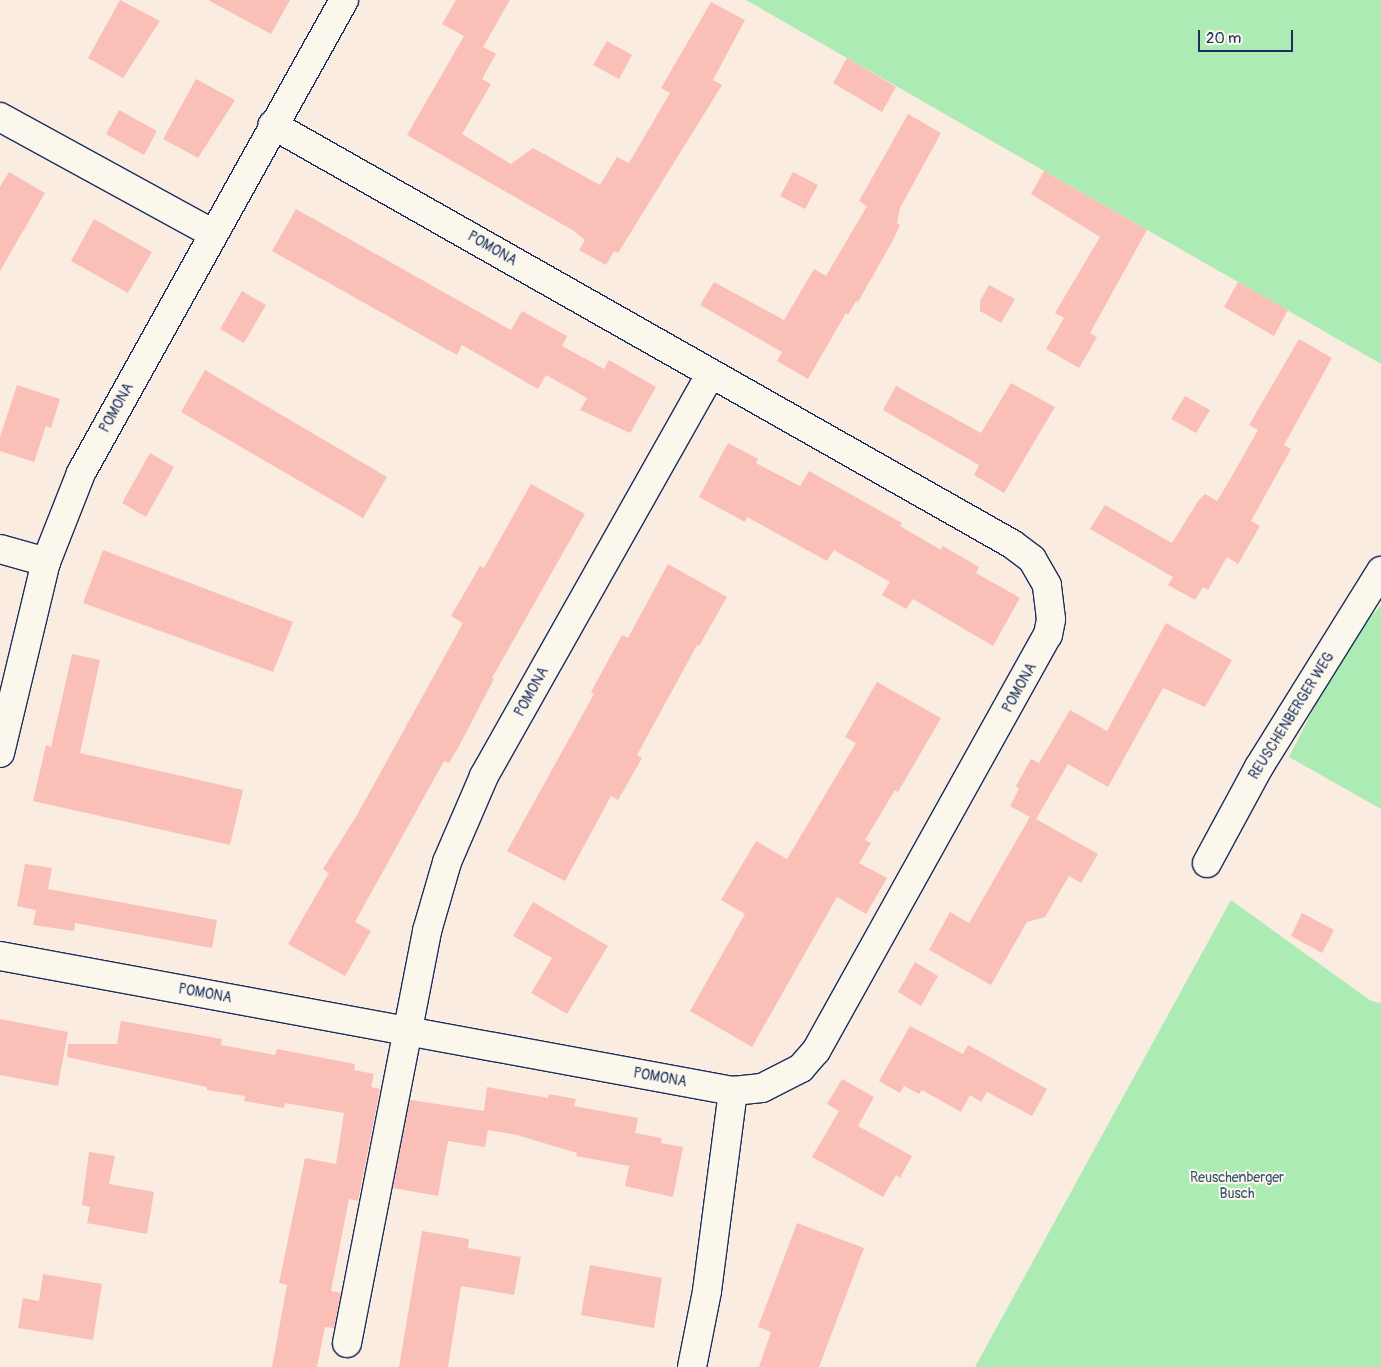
<!DOCTYPE html>
<style>
body{margin:0}
#map{position:relative;width:1381px;height:1367px;overflow:hidden;background:#fbece1;font-family:Pangolin,sans-serif}
div>[style]{position:absolute}
[style*='--x']{left:calc(var(--x)*1px);top:calc(var(--y)*1px);width:calc(var(--w)*1px);rotate:calc(var(--a)*1deg)}
.green>*{inset:0;background:#acecb4}
.building>*{inset:0;background:#fabfb6}
.roads{filter:drop-shadow(1px 0 #1b2f5e) drop-shadow(-1px 0 #1b2f5e) drop-shadow(0 1px #1b2f5e) drop-shadow(0 -1px #1b2f5e)}
.minor>*{height:28px;margin:-14px;padding:0 14px;transform-origin:14px;border-radius:14px;background:#fbf7ec}
span{translate:-50% -50%;white-space:nowrap;text-align:center;line-height:1.15;-webkit-text-stroke:4px #fbf7ec;paint-order:stroke}
.street-label{font-size:14px;color:#1b2f5e}
.park-label{font-size:14px;color:#38556f}
.scale{position:absolute;left:1198px;top:30px;width:95px;height:22px;box-sizing:border-box;border:2px solid #1b2f5e;border-top:0;padding-left:6px;font-size:15px;line-height:18px;white-space:nowrap;color:#1b2f5e;-webkit-text-stroke:4px #fbf7ec;paint-order:stroke}
</style>
<div id="map">
<div class="green">
<i style="clip-path:polygon(746px 0,1381px 0,1381px 364px)"></i>
<i style="clip-path:polygon(1381px 605px,1381px 809px,1289px 757px,1345px 647px)"></i>
<i style="clip-path:polygon(1231px 900px,1371px 1001px,1381px 1003px,1381px 1367px,975px 1367px)"></i>
</div>
<div class="building">
<i style="clip-path:polygon(120px 0,160px 21px,123px 78px,88px 58px)"></i>
<i style="clip-path:polygon(208px 0,290px 0,271px 34px)"></i>
<i style="clip-path:polygon(456px 0,510px 0,483px 47px,496px 54px,482px 79px,491px 84px,462px 134px,511px 164px,533px 148px,600px 185px,617px 157px,629px 163px,670px 93px,661px 88px,711px 2px,745px 20px,713px 80px,722px 85px,618px 253px,614px 251px,606px 265px,579px 250px,585px 240px,574px 231px,407px 135px,464px 36px,442px 24px)"></i>
<i style="clip-path:polygon(607px 41px,632px 55px,619px 79px,593px 65px)"></i>
<i style="clip-path:polygon(847px 58px,896px 87px,882px 112px,833px 83px)"></i>
<i style="clip-path:polygon(196px 79px,235px 100px,198px 158px,163px 139px)"></i>
<i style="clip-path:polygon(119px 110px,157px 131px,144px 155px,106px 134px)"></i>
<i style="clip-path:polygon(908px 114px,941px 133px,900px 208px,897px 223px,900px 225px,892px 242px,858px 302px,856px 301px,848px 315px,846px 313px,808px 379px,777px 361px,782px 352px,700px 305px,714px 282px,784px 320px,814px 269px,826px 276px,867px 206px,859px 201px)"></i>
<i style="clip-path:polygon(1044px 171px,1147px 230px,1090px 333px,1097px 337px,1079px 368px,1046px 349px,1064px 318px,1055px 313px,1100px 237px,1031px 194px)"></i>
<i style="clip-path:polygon(9px 172px,45px 193px,0 271px,0 187px)"></i>
<i style="clip-path:polygon(793px 172px,818px 185px,805px 209px,780px 196px)"></i>
<i style="clip-path:polygon(296px 209px,511px 330px,522px 311px,567px 336px,562px 346px,604px 369px,609px 360px,656px 387px,630px 433px,580px 410px,587px 398px,546px 375px,538px 389px,462px 345px,457px 355px,272px 251px)"></i>
<i style="clip-path:polygon(94px 219px,152px 252px,128px 293px,71px 261px)"></i>
<i style="clip-path:polygon(1238px 282px,1288px 310px,1274px 336px,1224px 307px)"></i>
<i style="clip-path:polygon(989px 285px,1015px 299px,1001px 323px,980px 311px,980px 301px)"></i>
<i style="clip-path:polygon(242px 291px,266px 305px,244px 343px,220px 329px)"></i>
<i style="clip-path:polygon(1299px 339px,1332px 358px,1284px 445px,1291px 449px,1251px 521px,1260px 526px,1238px 564px,1227px 557px,1208px 590px,1203px 587px,1195px 600px,1168px 585px,1173px 577px,1090px 529px,1105px 505px,1172px 543px,1198px 501px,1205px 494px,1217px 501px,1225px 488px,1258px 430px,1249px 425px)"></i>
<i style="clip-path:polygon(205px 370px,387px 477px,363px 518px,181px 412px)"></i>
<i style="clip-path:polygon(1011px 383px,1055px 407px,1004px 493px,974px 475px,979px 465px,883px 410px,896px 386px,981px 433px)"></i>
<i style="clip-path:polygon(17px 385px,60px 399px,51px 428px,46px 426px,34px 462px,0 451px,0 437px)"></i>
<i style="clip-path:polygon(1185px 396px,1210px 410px,1196px 433px,1171px 419px)"></i>
<i style="clip-path:polygon(728px 443px,758px 459px,756px 463px,800px 486px,809px 471px,902px 523px,900px 526px,941px 550px,943px 546px,979px 567px,976px 573px,1020px 598px,993px 646px,913px 599px,906px 609px,882px 595px,890px 582px,834px 550px,827px 561px,747px 517px,745px 522px,699px 497px)"></i>
<i style="clip-path:polygon(150px 453px,174px 467px,146px 517px,122px 503px)"></i>
<i style="clip-path:polygon(531px 484px,585px 514px,492px 678px,494px 679px,459px 746px,449px 763px,444px 761px,355px 922px,371px 931px,345px 976px,288px 944px,329px 873px,323px 869px,357px 815px,463px 623px,451px 616px,480px 566px,484px 568px)"></i>
<i style="clip-path:polygon(103px 550px,293px 622px,273px 672px,83px 603px)"></i>
<i style="clip-path:polygon(668px 564px,727px 597px,699px 646px,697px 645px,637px 755px,642px 758px,618px 800px,611px 796px,565px 881px,507px 851px,594px 694px,591px 692px,622px 635px,628px 638px)"></i>
<i style="clip-path:polygon(1166px 623px,1232px 660px,1205px 707px,1163px 688px,1108px 787px,1068px 764px,1036px 819px,1098px 854px,1081px 883px,1069px 876px,1045px 917px,1027px 922px,991px 985px,929px 950px,950px 912px,969px 923px,1030px 817px,1010px 806px,1019px 789px,1016px 786px,1031px 759px,1039px 763px,1070px 710px,1107px 731px)"></i>
<i style="clip-path:polygon(72px 654px,100px 660px,80px 753px,243px 790px,230px 845px,33px 801px,46px 745px,51px 747px)"></i>
<i style="clip-path:polygon(877px 682px,941px 718px,898px 792px,895px 790px,865px 840px,871px 843px,859px 863px,887px 878px,866px 914px,837px 897px,752px 1047px,690px 1011px,745px 914px,721px 900px,756px 841px,787px 859px,856px 743px,845px 737px)"></i>
<i style="clip-path:polygon(25px 864px,52px 868px,48px 889px,217px 920px,212px 948px,75px 923px,74px 931px,33px 925px,36px 910px,17px 906px)"></i>
<i style="clip-path:polygon(533px 902px,608px 946px,567px 1014px,531px 993px,552px 958px,513px 936px)"></i>
<i style="clip-path:polygon(1302px 913px,1334px 930px,1322px 953px,1291px 936px)"></i>
<i style="clip-path:polygon(915px 962px,938px 976px,921px 1006px,898px 992px)"></i>
<i style="clip-path:polygon(0 1019px,68px 1032px,58px 1086px,0 1075px)"></i>
<i style="clip-path:polygon(121px 1021px,222px 1039px,221px 1045px,275px 1055px,277px 1049px,355px 1064px,354px 1070px,374px 1074px,371px 1087px,380px 1089px,358px 1201px,349px 1199px,331px 1291px,341px 1293px,334px 1328px,325px 1327px,317px 1367px,272px 1367px,287px 1285px,279px 1283px,305px 1158px,336px 1164px,344px 1113px,285px 1103px,284px 1108px,244px 1101px,245px 1096px,207px 1090px,207px 1087px,67px 1057px,68px 1044px,117px 1044px)"></i>
<i style="clip-path:polygon(910px 1026px,963px 1054px,968px 1045px,1047px 1089px,1032px 1116px,987px 1092px,981px 1102px,970px 1095px,961px 1112px,922px 1090px,919px 1094px,904px 1086px,900px 1093px,879px 1081px)"></i>
<i style="clip-path:polygon(842px 1079px,874px 1097px,858px 1126px,912px 1156px,900px 1178px,896px 1175px,883px 1197px,812px 1157px,839px 1111px,827px 1104px)"></i>
<i style="clip-path:polygon(487px 1087px,548px 1098px,549px 1094px,576px 1099px,574px 1106px,638px 1118px,635px 1133px,662px 1138px,661px 1143px,683px 1147px,673px 1197px,625px 1186px,629px 1166px,576px 1156px,577px 1153px,517px 1135px,488px 1130px,485px 1147px,448px 1141px,438px 1196px,393px 1188px,410px 1100px,484px 1111px)"></i>
<i style="clip-path:polygon(89px 1152px,115px 1156px,109px 1184px,154px 1192px,147px 1234px,87px 1223px,90px 1207px,82px 1205px)"></i>
<i style="clip-path:polygon(797px 1223px,864px 1248px,819px 1367px,759px 1367px,771px 1332px,758px 1327px)"></i>
<i style="clip-path:polygon(422px 1231px,469px 1239px,468px 1248px,521px 1257px,514px 1295px,461px 1286px,448px 1367px,399px 1367px)"></i>
<i style="clip-path:polygon(590px 1265px,662px 1278px,654px 1328px,581px 1315px)"></i>
<i style="clip-path:polygon(43px 1274px,102px 1284px,93px 1340px,18px 1328px,23px 1298px,39px 1301px)"></i>
</div>
<div class="roads">
<div class="minor">
<i style="--x:0;--y:117;--w:242;--a:28.7"></i>
<i style="--x:0;--y:549;--w:48;--a:15.8"></i>
<i style="--x:0;--y:753;--w:196;--a:-76.5"></i>
<i style="--x:46;--y:562;--w:96;--a:-68.5"></i>
<i style="--x:81;--y:473;--w:541;--a:-60.92"></i>
<i style="--x:1207;--y:863;--w:109;--a:-61.6"></i>
<i style="--x:1259;--y:767;--w:231;--a:-58.1"></i>
<i style="--x:0;--y:956;--w:745;--a:10.44"></i>
<i style="--x:733;--y:1091;--w:29;--a:-6"></i>
<i style="--x:762;--y:1088;--w:44;--a:-27.1"></i>
<i style="--x:801;--y:1068;--w:23;--a:-49"></i>
<i style="--x:816;--y:1051;--w:476;--a:-60.9"></i>
<i style="--x:1048;--y:635;--w:16;--a:-79"></i>
<i style="--x:1051;--y:619;--w:34;--a:-97"></i>
<i style="--x:1047;--y:585;--w:30;--a:-120"></i>
<i style="--x:1032;--y:559;--w:25;--a:-143"></i>
<i style="--x:1012;--y:544;--w:850;--a:-150.45"></i>
<i style="--x:347;--y:1343;--w:420;--a:-79"></i>
<i style="--x:427;--y:931;--w:72;--a:-73.8"></i>
<i style="--x:447;--y:862;--w:94;--a:-66.7"></i>
<i style="--x:484;--y:776;--w:460;--a:-60.6"></i>
<i style="--x:692;--y:1367;--w:77;--a:-78.8"></i>
<i style="--x:707;--y:1291;--w:202;--a:-82.6"></i>
</div>
</div>
<div class="street-label">
<span style="left:492px;top:249px;rotate:30deg">POMONA</span>
<span style="left:117px;top:408px;rotate:-61deg">POMONA</span>
<span style="left:1020px;top:688px;rotate:-61deg">POMONA</span>
<span style="left:532px;top:692px;rotate:-61deg">POMONA</span>
<span style="left:1292px;top:716px;rotate:-58deg">REUSCHENBERGER WEG</span>
<span style="left:205px;top:994px;rotate:10deg">POMONA</span>
<span style="left:660px;top:1078px;rotate:10deg">POMONA</span>
</div>
<div class="park-label">
<span style="left:1237px;top:1186px">Reuschenberger<br>Busch</span>
</div>
<div class="scale">20 m</div>
</div>
